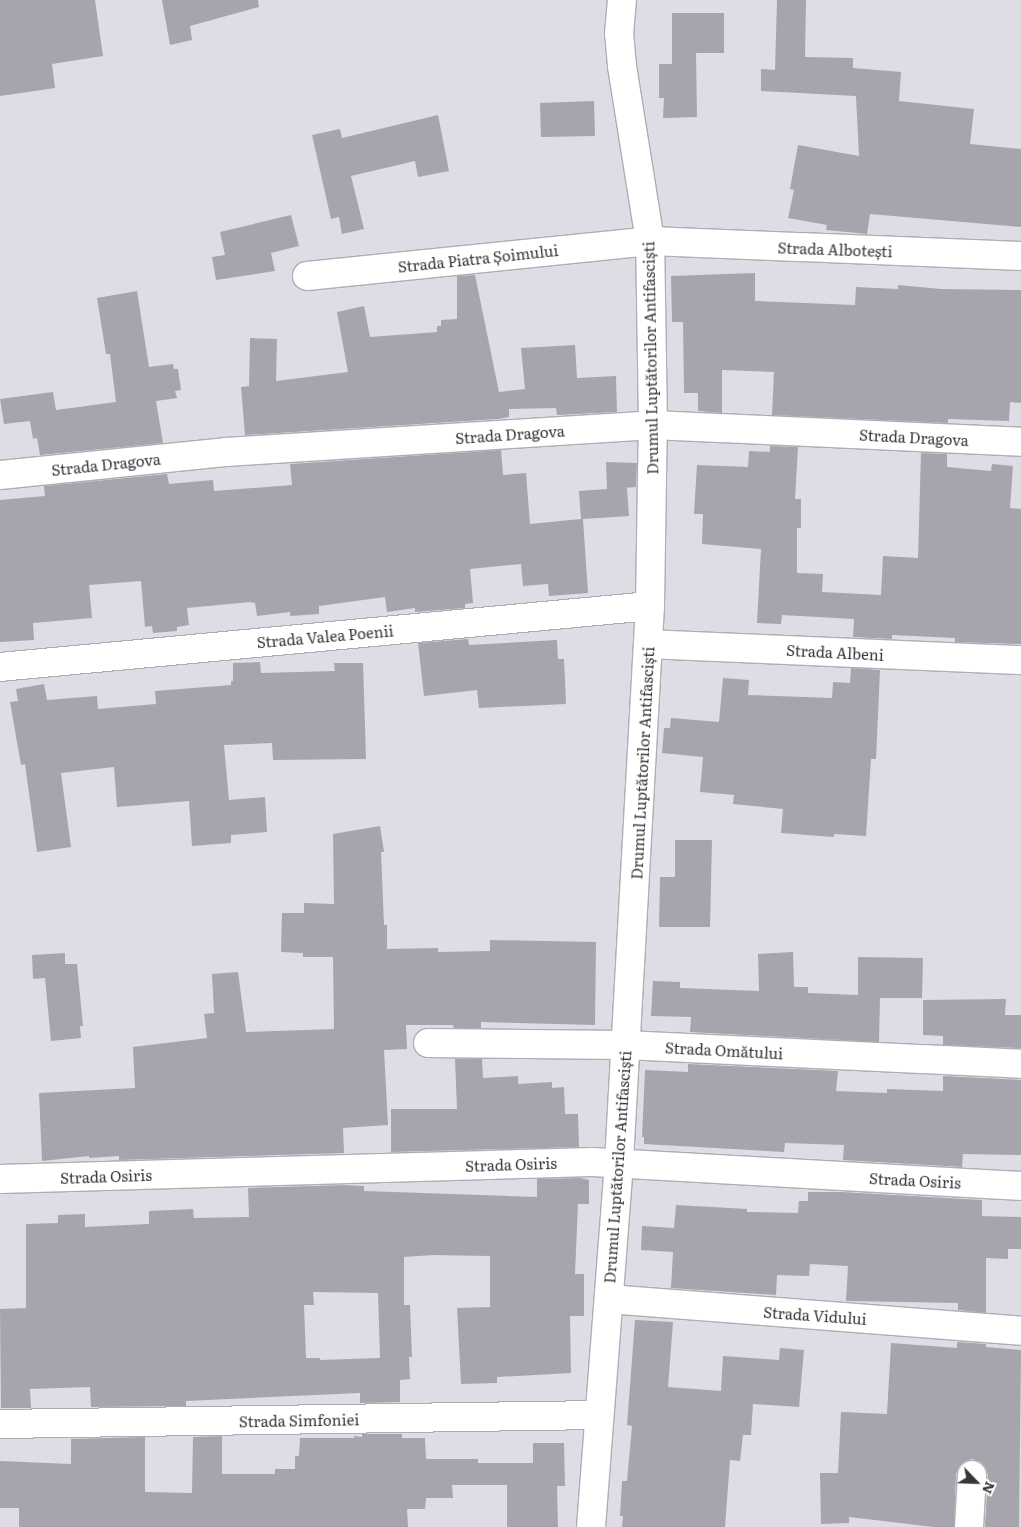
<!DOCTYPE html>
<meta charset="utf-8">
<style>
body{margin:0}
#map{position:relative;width:1021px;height:1527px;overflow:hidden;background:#e0dce5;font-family:Literata,serif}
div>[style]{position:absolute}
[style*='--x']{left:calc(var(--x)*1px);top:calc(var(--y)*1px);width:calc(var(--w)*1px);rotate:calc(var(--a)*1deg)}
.building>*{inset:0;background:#a7a4ad}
.roads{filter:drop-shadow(1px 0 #afacb5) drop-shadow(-1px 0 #afacb5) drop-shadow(0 1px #afacb5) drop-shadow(0 -1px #afacb5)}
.minor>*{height:28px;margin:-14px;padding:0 14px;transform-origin:14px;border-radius:14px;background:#fff}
.tertiary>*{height:28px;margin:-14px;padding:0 14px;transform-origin:14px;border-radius:14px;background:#fff}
span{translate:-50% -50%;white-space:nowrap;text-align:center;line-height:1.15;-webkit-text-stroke:5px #fff;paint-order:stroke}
.street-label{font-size:15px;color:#37363a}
.north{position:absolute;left:951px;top:1457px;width:50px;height:50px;-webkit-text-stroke:4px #fff;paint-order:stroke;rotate:114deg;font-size:14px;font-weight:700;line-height:20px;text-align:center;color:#37363a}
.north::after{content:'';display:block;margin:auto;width:18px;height:22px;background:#37363a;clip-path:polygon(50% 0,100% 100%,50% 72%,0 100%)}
</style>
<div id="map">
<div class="building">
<i style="clip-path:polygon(0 0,95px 0,103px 56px,52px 64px,55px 88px,0 96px)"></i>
<i style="clip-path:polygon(162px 0,258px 0,259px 7px,190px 26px,192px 40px,170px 45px)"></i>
<i style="clip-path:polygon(777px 0,806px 0,805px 57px,853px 58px,853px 68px,901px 72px,899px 101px,974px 109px,970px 144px,1021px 149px,1021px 227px,870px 214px,867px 234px,826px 230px,827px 225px,788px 218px,794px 190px,790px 189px,798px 145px,859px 156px,856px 96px,761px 91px,761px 69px,775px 70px)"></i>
<i style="clip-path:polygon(672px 13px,724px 13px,724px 53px,696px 53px,697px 117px,663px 118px,664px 98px,659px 98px,659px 64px,672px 64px)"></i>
<i style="clip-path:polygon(594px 101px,595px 136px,541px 137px,540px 103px)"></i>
<i style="clip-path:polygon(438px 115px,449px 171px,418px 177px,415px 161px,351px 176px,364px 229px,342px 234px,339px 217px,331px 219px,312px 135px,340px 129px,342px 138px)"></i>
<i style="clip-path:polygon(291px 215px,299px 246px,271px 253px,275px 271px,216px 280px,212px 257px,225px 255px,220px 232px)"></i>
<i style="clip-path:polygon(755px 273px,755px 301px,855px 305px,856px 287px,898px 289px,898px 285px,941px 289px,1021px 290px,1021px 403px,1010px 402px,1009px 421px,948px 419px,948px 423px,772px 415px,774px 372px,722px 370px,722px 413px,698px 411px,698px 393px,684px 393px,683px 322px,672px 322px,671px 276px)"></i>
<i style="clip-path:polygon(475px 275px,499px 392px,525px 389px,521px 348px,575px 345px,577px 378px,616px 376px,617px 412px,557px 415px,556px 408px,509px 409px,509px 417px,498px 419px,245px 435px,241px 387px,249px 386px,250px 338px,277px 339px,276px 381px,348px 372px,337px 312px,364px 306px,370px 337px,437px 332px,437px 326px,441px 326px,441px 320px,457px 319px,457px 276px)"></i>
<i style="clip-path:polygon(137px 291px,149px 367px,173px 364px,174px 369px,178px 369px,181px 390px,175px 391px,177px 398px,156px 401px,163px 443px,40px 455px,37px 438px,33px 439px,30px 421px,4px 424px,0 399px,53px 392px,56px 410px,116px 402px,110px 354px,106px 354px,97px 298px)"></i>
<i style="clip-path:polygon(770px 446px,798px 447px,795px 499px,801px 499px,801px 528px,797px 528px,797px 573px,823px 574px,822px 592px,881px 595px,883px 556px,918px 558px,921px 453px,947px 454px,947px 467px,991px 471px,992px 464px,1013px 466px,1010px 508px,1021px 509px,1021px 644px,955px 642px,955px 638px,892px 635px,892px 639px,853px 637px,854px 619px,782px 615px,781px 624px,757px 623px,761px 549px,702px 544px,703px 514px,694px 514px,697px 465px,748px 467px,749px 451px,770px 452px)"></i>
<i style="clip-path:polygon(501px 450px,503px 475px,526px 473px,530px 524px,581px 519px,579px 491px,607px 489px,606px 462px,637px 463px,636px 487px,624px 488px,627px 488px,629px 516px,583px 519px,588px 593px,549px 596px,548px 584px,523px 586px,521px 564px,470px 569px,473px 603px,465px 604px,465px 608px,415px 612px,415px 608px,387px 612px,385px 597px,319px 606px,319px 614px,290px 616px,290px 612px,257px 616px,255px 603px,250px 602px,187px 608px,189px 625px,177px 627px,177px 631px,153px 633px,152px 626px,145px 627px,141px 581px,89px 585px,92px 618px,33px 623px,34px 640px,0 642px,0 500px,45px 496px,44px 486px,167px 474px,169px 484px,213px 480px,214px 491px,292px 485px,290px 464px)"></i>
<i style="clip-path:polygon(468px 639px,469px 645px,557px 640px,558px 659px,564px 659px,566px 704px,479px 708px,477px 690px,424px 696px,418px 643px)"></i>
<i style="clip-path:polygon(260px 662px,261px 673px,335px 671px,334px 663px,363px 663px,366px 759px,273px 760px,272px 743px,224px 745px,229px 800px,265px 797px,267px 832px,231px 835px,231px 843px,192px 846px,189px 801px,117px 807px,114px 767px,61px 773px,71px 847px,37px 852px,25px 764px,21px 765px,10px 702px,18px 701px,16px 689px,44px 684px,47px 700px,97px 696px,98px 709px,156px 704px,155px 691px,231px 685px,231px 681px,233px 681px,233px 663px)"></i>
<i style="clip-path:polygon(851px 668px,880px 670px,876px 759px,871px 759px,866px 836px,834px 834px,834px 837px,781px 833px,783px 809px,733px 804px,734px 795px,700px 792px,703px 757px,662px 753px,664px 728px,670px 728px,671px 718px,719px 722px,723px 678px,749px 680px,748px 695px,832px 698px,833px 682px,850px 683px)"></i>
<i style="clip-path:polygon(380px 826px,384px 852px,381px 852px,384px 925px,387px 925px,387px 949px,438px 948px,438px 952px,490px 951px,490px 940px,596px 942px,595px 1025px,481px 1022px,481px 1028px,454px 1028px,453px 1025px,406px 1025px,407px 1049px,384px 1050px,388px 1125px,343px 1128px,344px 1153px,119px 1160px,119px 1156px,89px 1158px,89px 1156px,42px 1161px,39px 1093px,135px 1088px,133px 1047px,207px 1038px,204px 1014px,214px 1013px,212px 974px,238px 972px,246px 1032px,334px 1029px,333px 957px,303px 957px,303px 953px,281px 952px,282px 913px,304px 913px,304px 903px,334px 904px,333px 834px)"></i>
<i style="clip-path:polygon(675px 840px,712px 840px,710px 927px,659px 927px,660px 877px,675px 877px)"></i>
<i style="clip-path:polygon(793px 952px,794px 987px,808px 987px,808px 993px,858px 995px,858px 957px,923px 958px,922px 998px,880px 998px,879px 1042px,690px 1032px,691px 1017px,651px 1016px,653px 981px,680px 982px,680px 988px,759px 991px,758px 954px)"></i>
<i style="clip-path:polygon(65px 953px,65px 964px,77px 964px,83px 1026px,80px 1026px,81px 1038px,51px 1041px,45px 978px,33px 979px,32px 955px)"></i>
<i style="clip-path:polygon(1006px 999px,1005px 1015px,1021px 1015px,1021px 1048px,943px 1045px,943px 1036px,923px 1035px,923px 1000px)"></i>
<i style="clip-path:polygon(455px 1059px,482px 1059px,483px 1078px,518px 1076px,518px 1084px,552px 1082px,552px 1088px,564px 1087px,565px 1114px,578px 1114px,579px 1147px,391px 1152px,391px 1109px,457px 1109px)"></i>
<i style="clip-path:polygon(688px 1064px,838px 1071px,836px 1091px,887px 1093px,887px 1089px,943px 1091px,943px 1076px,1021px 1080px,1021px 1155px,963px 1154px,962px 1167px,843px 1160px,844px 1145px,785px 1143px,784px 1152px,644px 1144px,644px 1137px,642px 1137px,645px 1070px,688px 1072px)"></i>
<i style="clip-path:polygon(evenodd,580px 1178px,589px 1180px,589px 1204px,578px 1204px,575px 1274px,584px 1274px,584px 1316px,570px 1316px,571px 1373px,497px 1377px,497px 1383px,461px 1384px,457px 1308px,490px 1307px,490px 1256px,433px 1255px,404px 1257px,404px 1305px,410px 1305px,412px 1357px,409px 1357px,410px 1379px,400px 1380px,400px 1402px,360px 1403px,360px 1393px,186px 1401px,186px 1406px,91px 1407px,90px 1387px,30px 1389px,31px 1408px,1px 1408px,0 1309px,26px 1308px,26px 1224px,58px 1223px,58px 1215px,85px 1214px,85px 1227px,149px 1224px,149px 1211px,193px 1209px,194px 1218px,249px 1217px,248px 1188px,345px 1185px,364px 1186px,364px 1191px,537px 1197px,537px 1179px,580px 1178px,313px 1292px,378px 1293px,380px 1358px,320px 1360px,320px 1358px,306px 1358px,304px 1305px,314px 1305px,313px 1292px)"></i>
<i style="clip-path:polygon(808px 1192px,842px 1192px,982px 1200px,982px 1216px,1021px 1217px,1021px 1249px,1008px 1249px,1008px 1259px,986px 1258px,986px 1313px,958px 1310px,958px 1303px,846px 1301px,848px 1266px,810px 1264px,809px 1276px,777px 1275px,776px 1295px,671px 1288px,673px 1252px,641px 1250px,642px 1226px,674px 1228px,676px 1205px,747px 1209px,747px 1212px,798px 1213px,799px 1201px,808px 1201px)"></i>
<i style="clip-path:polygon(635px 1320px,673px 1322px,668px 1387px,721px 1391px,723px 1356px,779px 1360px,780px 1348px,804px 1350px,799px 1407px,753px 1404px,751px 1435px,743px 1435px,740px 1461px,730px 1460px,725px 1527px,622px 1527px,623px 1516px,620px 1516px,622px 1481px,627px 1481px,632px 1426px,627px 1425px)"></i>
<i style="clip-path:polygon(957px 1342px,986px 1344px,986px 1347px,1021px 1350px,1019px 1527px,985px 1527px,988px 1475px,986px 1468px,981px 1462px,972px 1459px,965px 1461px,959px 1467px,956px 1474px,954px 1527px,934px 1527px,849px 1517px,849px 1523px,821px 1524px,820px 1473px,838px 1473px,841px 1412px,887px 1414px,891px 1343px,957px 1348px)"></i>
<i style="clip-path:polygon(362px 1434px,402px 1434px,402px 1438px,425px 1438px,426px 1459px,478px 1459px,478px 1463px,533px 1463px,533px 1443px,564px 1443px,565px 1486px,557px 1486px,558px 1527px,507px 1527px,507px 1485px,452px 1485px,453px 1498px,426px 1498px,425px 1509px,407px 1509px,408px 1527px,19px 1527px,19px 1508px,0 1508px,0 1461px,71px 1464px,71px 1439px,145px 1437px,145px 1492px,192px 1493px,193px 1437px,222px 1436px,222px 1474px,275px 1474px,275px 1469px,295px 1469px,295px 1456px,299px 1456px,300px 1438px,354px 1438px,354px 1436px,362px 1437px)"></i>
</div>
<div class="roads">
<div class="minor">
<i style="--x:307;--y:276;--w:345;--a:-5.8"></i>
<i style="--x:650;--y:241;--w:371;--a:2.3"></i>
<i style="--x:0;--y:475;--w:227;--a:-5.8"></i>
<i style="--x:226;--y:452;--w:428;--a:-3.6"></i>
<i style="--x:653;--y:425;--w:368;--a:2.6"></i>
<i style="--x:649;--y:644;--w:372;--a:2.5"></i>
<i style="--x:0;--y:667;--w:653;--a:-5.36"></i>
<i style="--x:428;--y:1043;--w:197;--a:0.6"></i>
<i style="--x:625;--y:1045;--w:396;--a:2.7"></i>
<i style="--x:0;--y:1179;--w:592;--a:-1.64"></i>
<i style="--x:592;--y:1162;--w:430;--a:3.2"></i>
<i style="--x:609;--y:1299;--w:413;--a:4.4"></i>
<i style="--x:0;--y:1424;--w:599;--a:-0.86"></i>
<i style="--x:969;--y:1527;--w:52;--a:-86.7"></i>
</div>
<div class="tertiary">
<i style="--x:591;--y:1527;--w:366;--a:-85.6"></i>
<i style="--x:619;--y:1162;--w:557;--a:-86.81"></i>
<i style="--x:650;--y:606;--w:181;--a:-89.1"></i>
<i style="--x:653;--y:425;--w:184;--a:-90.9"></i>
<i style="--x:650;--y:241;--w:177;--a:-99.1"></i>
<i style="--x:622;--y:66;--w:32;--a:-95"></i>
<i style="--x:619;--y:34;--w:34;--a:-85"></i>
</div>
</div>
<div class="street-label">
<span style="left:835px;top:249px;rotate:2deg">Strada Albotești</span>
<span style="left:478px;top:258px;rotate:-6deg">Strada Piatra Șoimului</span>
<span style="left:650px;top:358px;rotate:-91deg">Drumul Luptătorilor Antifasciști</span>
<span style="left:510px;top:434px;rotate:-4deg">Strada Dragova</span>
<span style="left:914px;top:437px;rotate:3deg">Strada Dragova</span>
<span style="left:106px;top:464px;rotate:-6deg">Strada Dragova</span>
<span style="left:325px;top:636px;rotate:-5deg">Strada Valea Poenii</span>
<span style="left:835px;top:652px;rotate:3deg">Strada Albeni</span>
<span style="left:642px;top:763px;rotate:-87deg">Drumul Luptătorilor Antifasciști</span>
<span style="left:724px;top:1050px;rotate:3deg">Strada Omătului</span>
<span style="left:511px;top:1164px;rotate:-2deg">Strada Osiris</span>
<span style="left:617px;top:1167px;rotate:-86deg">Drumul Luptătorilor Antifasciști</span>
<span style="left:106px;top:1176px;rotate:-2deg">Strada Osiris</span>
<span style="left:915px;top:1180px;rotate:3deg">Strada Osiris</span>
<span style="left:815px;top:1315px;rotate:4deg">Strada Vidului</span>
<span style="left:299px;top:1420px;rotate:-1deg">Strada Simfoniei</span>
</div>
<div class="north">N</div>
</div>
